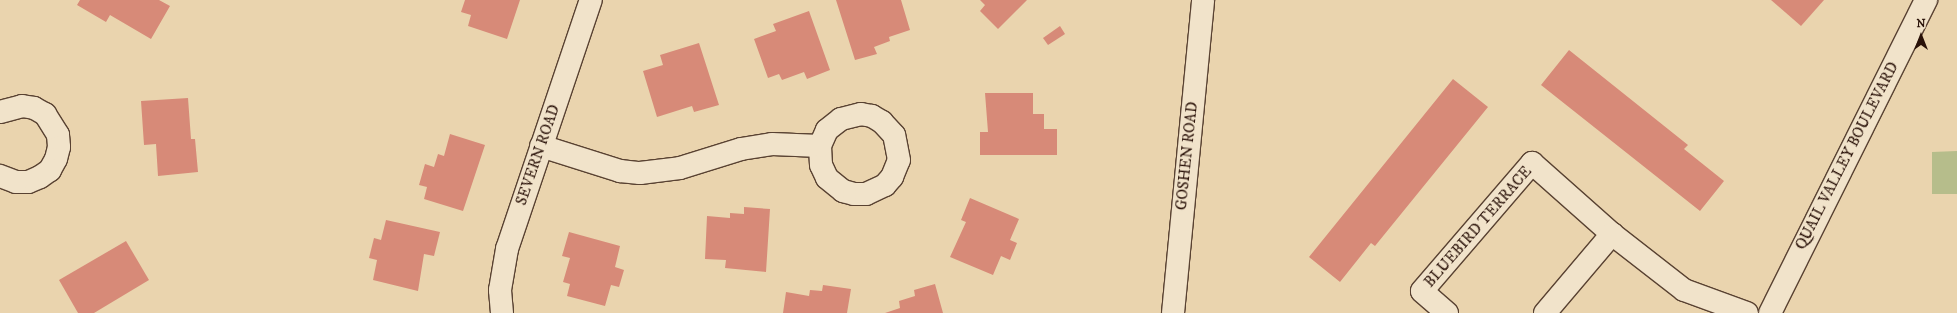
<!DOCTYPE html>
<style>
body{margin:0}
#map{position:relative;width:1957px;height:313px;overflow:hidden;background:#ead4ae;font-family:"IM FELL DW Pica",serif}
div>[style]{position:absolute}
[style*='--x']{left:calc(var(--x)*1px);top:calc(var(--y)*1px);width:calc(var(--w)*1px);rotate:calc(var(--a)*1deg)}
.green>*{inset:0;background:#b6bd8b}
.building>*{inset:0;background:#d78a78}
.roads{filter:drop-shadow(1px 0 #594232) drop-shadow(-1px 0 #594232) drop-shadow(0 1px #594232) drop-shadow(0 -1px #594232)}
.minor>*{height:22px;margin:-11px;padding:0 11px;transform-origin:11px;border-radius:11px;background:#f1e3ca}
span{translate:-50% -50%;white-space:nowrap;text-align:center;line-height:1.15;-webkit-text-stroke:3px #f1e3ca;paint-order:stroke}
.street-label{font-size:15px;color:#291108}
.north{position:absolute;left:1901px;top:16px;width:40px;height:40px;-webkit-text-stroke:3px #f1e3ca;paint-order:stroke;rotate:0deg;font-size:11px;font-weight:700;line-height:16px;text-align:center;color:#291108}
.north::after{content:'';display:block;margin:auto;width:14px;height:18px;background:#291108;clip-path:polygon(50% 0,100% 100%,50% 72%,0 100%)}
</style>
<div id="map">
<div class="green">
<i style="clip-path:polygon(1957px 151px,1957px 194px,1932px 194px,1932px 152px)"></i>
</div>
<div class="building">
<i style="clip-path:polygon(80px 0,159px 0,170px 6px,151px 39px,110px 15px,106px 22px,77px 5px)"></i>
<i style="clip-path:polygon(465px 0,520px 0,507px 39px,468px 26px,471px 15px,461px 12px)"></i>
<i style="clip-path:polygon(836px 0,901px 0,910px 30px,889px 37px,890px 41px,874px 47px,877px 54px,855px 60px)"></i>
<i style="clip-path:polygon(980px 0,1027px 0,998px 29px,980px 11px,985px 5px)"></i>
<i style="clip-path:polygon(1771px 0,1824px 0,1801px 26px)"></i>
<i style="clip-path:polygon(809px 11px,830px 70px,807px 79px,804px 72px,782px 80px,779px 74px,768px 78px,754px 39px,776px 31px,773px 24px)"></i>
<i style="clip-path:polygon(1060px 26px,1065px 34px,1048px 45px,1043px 38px)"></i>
<i style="clip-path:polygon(699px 43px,719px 105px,694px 112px,692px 106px,657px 117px,643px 71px,663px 65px,660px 55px)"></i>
<i style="clip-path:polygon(1569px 50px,1688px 145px,1684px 149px,1724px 181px,1700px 211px,1541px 85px)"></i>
<i style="clip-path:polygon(1453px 79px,1488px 107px,1375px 246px,1371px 243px,1340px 282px,1309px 257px)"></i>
<i style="clip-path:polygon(985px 93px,1033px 93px,1033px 114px,1044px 114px,1044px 129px,1057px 129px,1057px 155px,980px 155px,980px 132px,988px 132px)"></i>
<i style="clip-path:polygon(188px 98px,191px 139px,195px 139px,198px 172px,158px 176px,156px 144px,144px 145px,141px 101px)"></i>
<i style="clip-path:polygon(450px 134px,485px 145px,463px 211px,424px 199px,427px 187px,419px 185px,425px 164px,434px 167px,438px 154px,444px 156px)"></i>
<i style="clip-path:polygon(970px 198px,1019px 219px,1010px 240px,1017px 243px,1010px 260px,1001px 256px,993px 275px,950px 257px,966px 222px,961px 220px)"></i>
<i style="clip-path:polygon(744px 207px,770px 209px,766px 272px,725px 268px,726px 260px,705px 259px,707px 216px,730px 218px,730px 213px,744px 214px)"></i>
<i style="clip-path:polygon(386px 220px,440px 232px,434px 256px,424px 254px,418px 291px,373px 280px,377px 260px,369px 258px,374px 238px,381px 240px)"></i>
<i style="clip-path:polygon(569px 232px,620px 246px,615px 267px,624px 270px,619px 287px,611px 285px,605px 306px,567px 296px,570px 284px,563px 282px,570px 258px,562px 256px)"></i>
<i style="clip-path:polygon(126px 241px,149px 280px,94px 313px,78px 313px,59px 280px)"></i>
<i style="clip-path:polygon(935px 284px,943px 313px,885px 313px,900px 308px,899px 301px,915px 296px,914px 290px)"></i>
<i style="clip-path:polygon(823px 285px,851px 289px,847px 313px,783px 313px,786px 292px,809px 296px,810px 290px,822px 291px)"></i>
</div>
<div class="roads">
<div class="minor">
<i style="--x:0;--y:112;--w:23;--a:-15"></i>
<i style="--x:22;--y:106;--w:12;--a:9"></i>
<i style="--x:34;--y:108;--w:13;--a:29"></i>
<i style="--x:45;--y:114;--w:25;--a:58"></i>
<i style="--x:58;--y:135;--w:12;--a:85"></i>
<i style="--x:59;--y:147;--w:12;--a:104"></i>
<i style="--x:56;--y:159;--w:13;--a:119"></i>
<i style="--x:50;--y:170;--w:12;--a:145"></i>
<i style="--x:40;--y:177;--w:13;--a:157"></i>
<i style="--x:28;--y:182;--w:12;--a:180"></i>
<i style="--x:16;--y:182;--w:17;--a:-159"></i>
<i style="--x:541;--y:146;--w:83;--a:17.6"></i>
<i style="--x:620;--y:171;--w:20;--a:6"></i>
<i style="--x:640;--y:173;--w:40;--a:-7.1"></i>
<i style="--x:680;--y:168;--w:64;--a:-17.3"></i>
<i style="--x:741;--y:149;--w:31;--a:-9"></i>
<i style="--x:772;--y:144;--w:48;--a:2.4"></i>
<i style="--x:820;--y:146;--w:19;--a:87"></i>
<i style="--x:821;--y:165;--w:14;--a:65"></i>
<i style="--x:827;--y:178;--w:21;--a:39"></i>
<i style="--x:843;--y:191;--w:11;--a:15"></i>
<i style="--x:854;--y:194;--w:12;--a:0"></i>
<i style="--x:866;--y:194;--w:21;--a:-25"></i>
<i style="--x:885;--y:185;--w:11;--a:-49"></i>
<i style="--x:892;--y:177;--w:18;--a:-68"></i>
<i style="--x:899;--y:160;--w:25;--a:-101"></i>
<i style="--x:894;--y:135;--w:18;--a:-133"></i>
<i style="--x:882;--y:122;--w:12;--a:-149"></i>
<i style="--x:872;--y:116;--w:11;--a:-170"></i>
<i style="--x:861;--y:114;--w:21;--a:166"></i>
<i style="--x:841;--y:119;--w:18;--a:142"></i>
<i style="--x:827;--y:130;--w:17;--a:114"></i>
<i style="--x:502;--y:313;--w:23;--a:-95"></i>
<i style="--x:500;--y:290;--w:42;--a:-80.3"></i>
<i style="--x:507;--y:249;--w:263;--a:-71.4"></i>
<i style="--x:1173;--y:313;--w:314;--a:-84.5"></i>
<i style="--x:1447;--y:313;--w:33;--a:-139"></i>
<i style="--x:1422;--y:291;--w:169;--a:-49.3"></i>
<i style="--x:1532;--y:163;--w:107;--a:41.6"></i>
<i style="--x:1612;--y:234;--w:91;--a:37.9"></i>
<i style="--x:1684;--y:290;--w:67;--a:20.1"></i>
<i style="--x:1545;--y:313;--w:104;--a:-49.7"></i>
<i style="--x:1770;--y:313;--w:350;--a:-63.5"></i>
</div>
</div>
<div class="street-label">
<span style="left:538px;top:155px;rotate:-71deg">SEVERN ROAD</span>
<span style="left:1187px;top:156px;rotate:-84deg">GOSHEN ROAD</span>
<span style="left:1847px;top:156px;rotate:-63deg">QUAIL VALLEY BOULEVARD</span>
<span style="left:1478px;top:227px;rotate:-49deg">BLUEBIRD TERRACE</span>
</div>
<div class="north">N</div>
</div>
